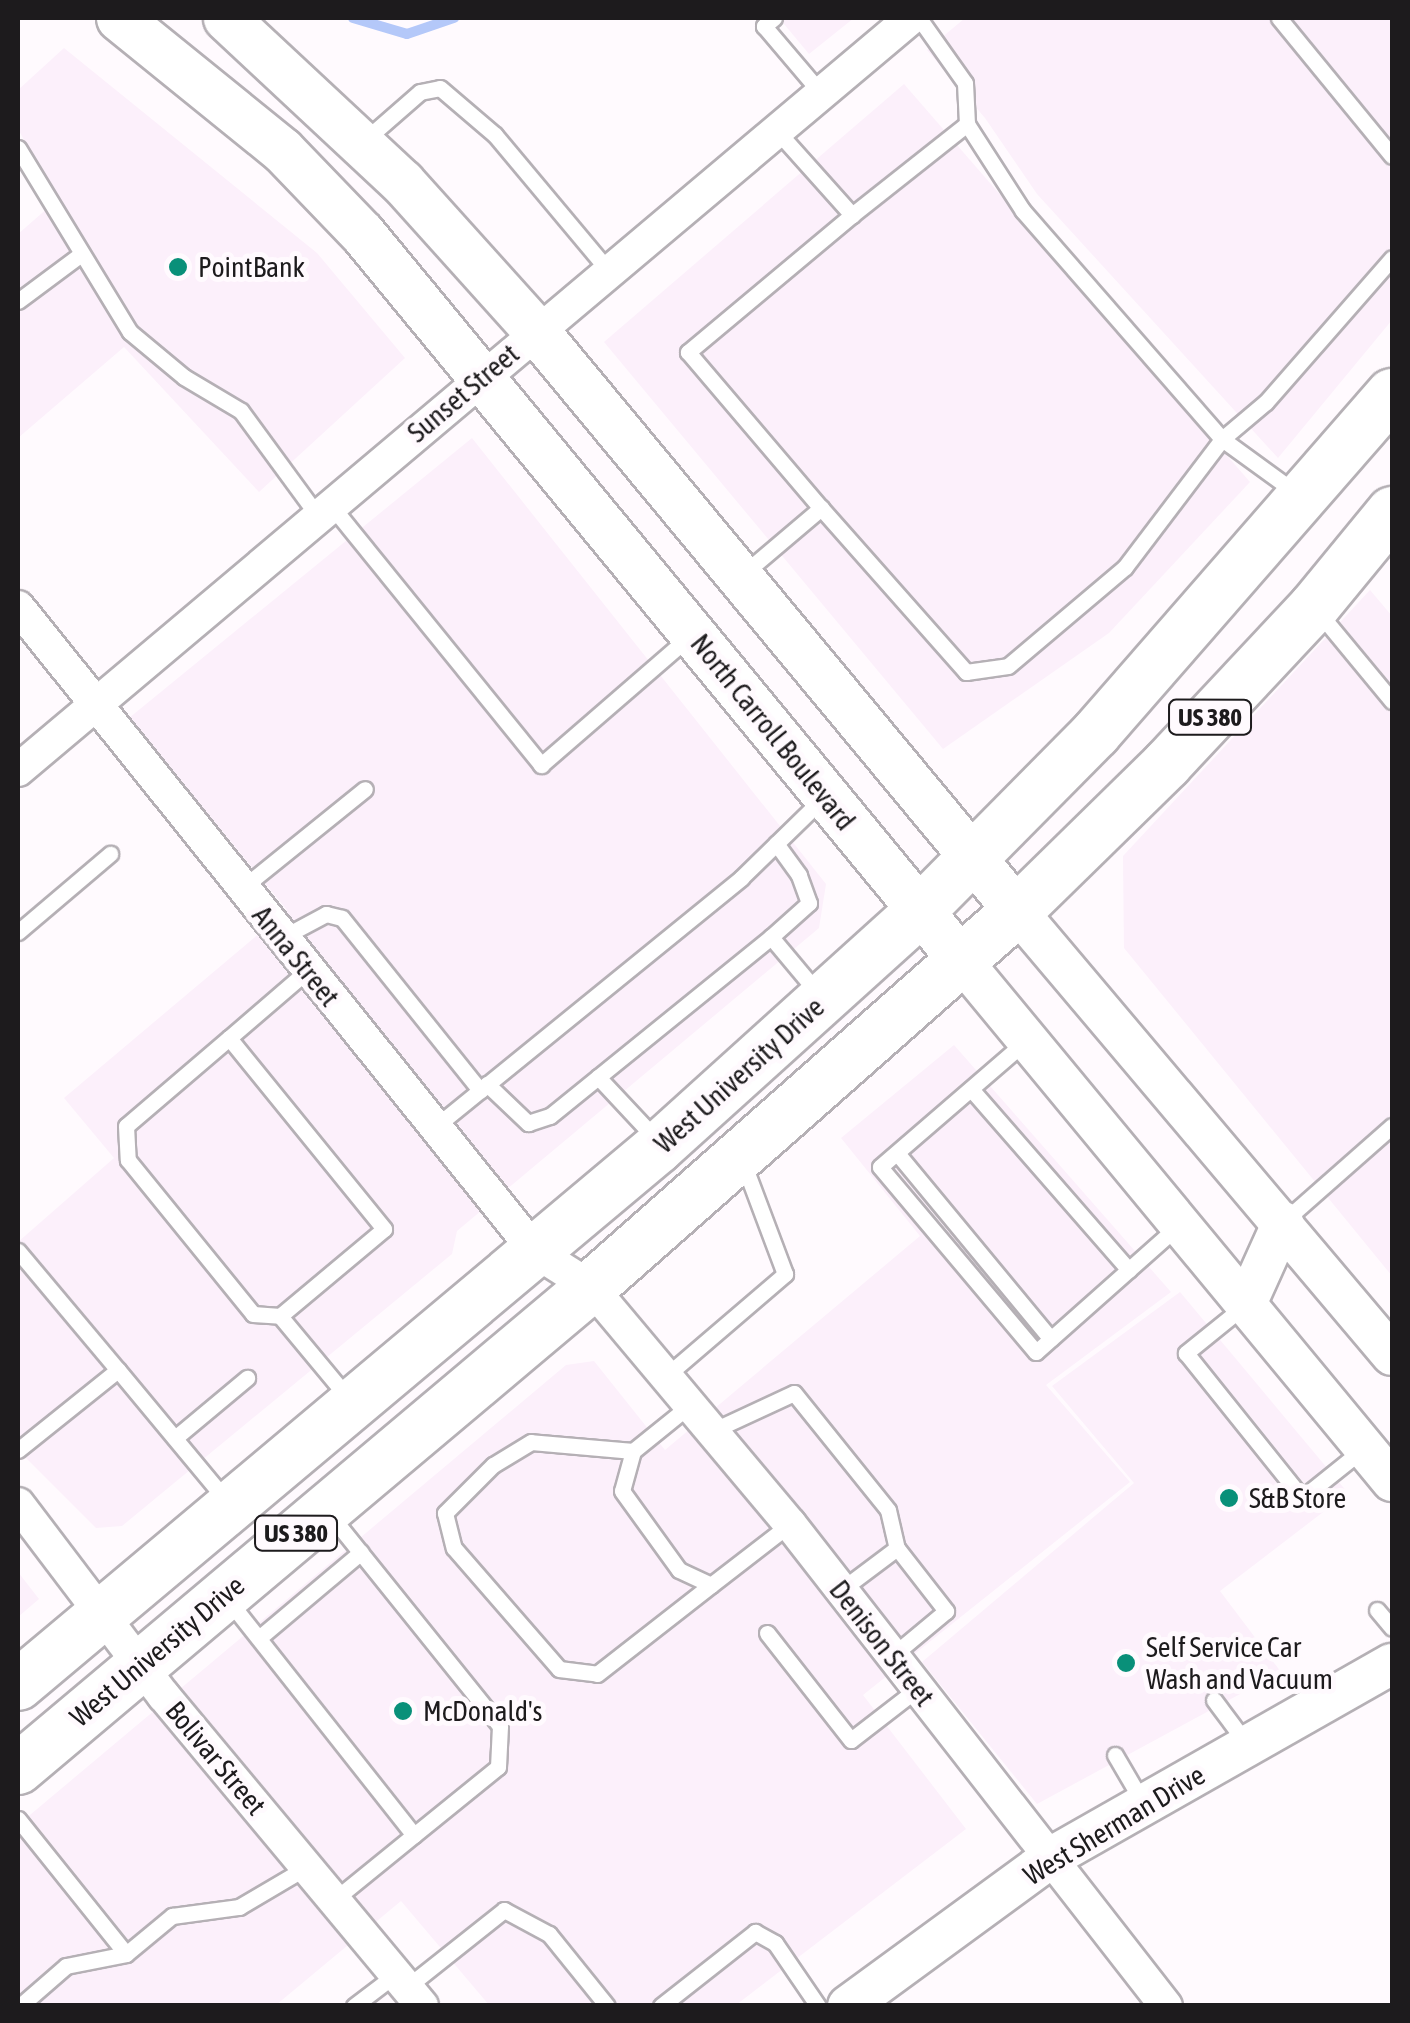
<!DOCTYPE html>
<style>
body{margin:0}
#map{position:relative;width:1410px;height:2023px;overflow:hidden;background:#fffafe;font-family:"Asap Condensed",sans-serif}
div>[style]{position:absolute}
[style*='--x']{left:calc(var(--x)*1px);top:calc(var(--y)*1px);width:calc(var(--w)*1px);rotate:calc(var(--a)*1deg)}
.built>*{inset:0;background:#fcf0fb}
.stream>*{height:10px;margin:-5px;padding:0 5px;transform-origin:5px;border-radius:5px;background:#b4c8f9}
.roads{filter:drop-shadow(2px 0 #b5b0b5) drop-shadow(-2px 0 #b5b0b5) drop-shadow(0 2px #b5b0b5) drop-shadow(0 -2px #b5b0b5)}
.service>*{height:15px;margin:-7.5px;padding:0 7.5px;transform-origin:7.5px;border-radius:7.5px;background:#fff}
.minor>*{height:32px;margin:-16px;padding:0 16px;transform-origin:16px;border-radius:16px;background:#fff}
.tertiary>*{height:40px;margin:-20px;padding:0 20px;transform-origin:20px;border-radius:20px;background:#fff}
.secondary>*{height:45px;margin:-22.5px;padding:0 22.5px;transform-origin:22.5px;border-radius:22.5px;background:#fff}
.primary>*{height:50px;margin:-25px;padding:0 25px;transform-origin:25px;border-radius:25px;background:#fff}
.dots>*{width:28px;height:28px;translate:-50% -50%;box-sizing:border-box;border:5px solid #fffafe;border-radius:50%}
span{translate:-50% -50%;white-space:nowrap;text-align:center;line-height:1.15;-webkit-text-stroke:10px #fffafe;paint-order:stroke}
.shield-label span{padding:2px 8px;background:#fffafe;border:2px solid;border-radius:8px;-webkit-text-stroke-width:0}
.shield-label{font-size:25px;color:#1d1b1d;font-weight:700}
.poi-label{font-size:28px;color:#1d1b1d}
.left{translate:0 -50%;text-align:left}
.street-label{font-size:28px;color:#1d1b1d}
.frame{position:absolute;inset:0;border:20px solid #1d1b1d;pointer-events:none}
</style>
<div id="map">
<div class="built">
<i style="clip-path:polygon(779px 18px,854px 18px,809px 54px)"></i>
<i style="clip-path:polygon(965px 18px,1392px 18px,1392px 320px,1278px 458px,1037px 194px,985px 118px,927px 50px)"></i>
<i style="clip-path:polygon(64px 48px,317px 253px,405px 358px,259px 492px,124px 347px,18px 438px,18px 234px,57px 200px,18px 129px,18px 90px)"></i>
<i style="clip-path:polygon(904px 84px,1250px 482px,1109px 633px,943px 749px,604px 342px)"></i>
<i style="clip-path:polygon(472px 438px,826px 884px,819px 928px,457px 1231px,452px 1254px,122px 1526px,96px 1528px,18px 1450px,18px 1242px,114px 1158px,64px 1098px,287px 910px,129px 718px)"></i>
<i style="clip-path:polygon(1370px 590px,1392px 616px,1392px 1276px,1124px 948px,1123px 856px)"></i>
<i style="clip-path:polygon(954px 1045px,1171px 1292px,1046px 1385px,1130px 1482px,863px 1695px,966px 1829px,736px 2005px,489px 2005px,401px 1901px,276px 2005px,18px 2005px,18px 1825px,566px 1365px,594px 1361px,665px 1450px,920px 1236px,841px 1138px)"></i>
<i style="clip-path:polygon(1180px 1292px,1348px 1493px,1220px 1591px,1281px 1672px,1037px 1804px,922px 1662px,1134px 1483px,1052px 1386px)"></i>
<i style="clip-path:polygon(18px 1572px,39px 1599px,18px 1617px)"></i>
</div>
<div class="stream">
<i style="--x:353;--y:18;--w:56;--a:16.5"></i>
<i style="--x:407;--y:34;--w:50;--a:-18.8"></i>
</div>
<div class="roads">
<div class="service">
<i style="--x:774;--y:18;--w:13;--a:141"></i>
<i style="--x:764;--y:26;--w:88;--a:49.6"></i>
<i style="--x:1279;--y:18;--w:178;--a:50.7"></i>
<i style="--x:777;--y:131;--w:113;--a:48.2"></i>
<i style="--x:852;--y:215;--w:214;--a:140.1"></i>
<i style="--x:688;--y:352;--w:205;--a:49.6"></i>
<i style="--x:365;--y:140;--w:73;--a:-41.1"></i>
<i style="--x:420;--y:92;--w:20;--a:-11"></i>
<i style="--x:440;--y:88;--w:72;--a:40.5"></i>
<i style="--x:495;--y:135;--w:176;--a:50.1"></i>
<i style="--x:18;--y:148;--w:215;--a:58.7"></i>
<i style="--x:130;--y:332;--w:70;--a:39.8"></i>
<i style="--x:184;--y:377;--w:66;--a:30.8"></i>
<i style="--x:241;--y:411;--w:129;--a:53.8"></i>
<i style="--x:852;--y:215;--w:147;--a:-38.4"></i>
<i style="--x:18;--y:301;--w:77;--a:-36.6"></i>
<i style="--x:1295;--y:492;--w:90;--a:-144"></i>
<i style="--x:1222;--y:439;--w:57;--a:-40.1"></i>
<i style="--x:1266;--y:402;--w:191;--a:-48.8"></i>
<i style="--x:330;--y:504;--w:336;--a:51"></i>
<i style="--x:541;--y:765;--w:196;--a:-40.9"></i>
<i style="--x:742;--y:575;--w:104;--a:-40.3"></i>
<i style="--x:821;--y:508;--w:219;--a:48.5"></i>
<i style="--x:966;--y:672;--w:42;--a:-8.1"></i>
<i style="--x:1008;--y:666;--w:153;--a:-40.2"></i>
<i style="--x:1125;--y:567;--w:161;--a:-52.8"></i>
<i style="--x:1222;--y:439;--w:303;--a:-131.1"></i>
<i style="--x:1023;--y:211;--w:103;--a:-122.8"></i>
<i style="--x:967;--y:124;--w:41;--a:-92.8"></i>
<i style="--x:965;--y:83;--w:80;--a:-125.3"></i>
<i style="--x:1320;--y:614;--w:113;--a:50.4"></i>
<i style="--x:241;--y:889;--w:159;--a:-38.9"></i>
<i style="--x:18;--y:932;--w:121;--a:-40.3"></i>
<i style="--x:283;--y:937;--w:49;--a:-28.1"></i>
<i style="--x:326;--y:914;--w:16;--a:14"></i>
<i style="--x:342;--y:918;--w:221;--a:51.3"></i>
<i style="--x:771;--y:937;--w:72;--a:50.1"></i>
<i style="--x:308;--y:970;--w:104;--a:139.3"></i>
<i style="--x:229;--y:1038;--w:246;--a:50.9"></i>
<i style="--x:384;--y:1229;--w:136;--a:140.1"></i>
<i style="--x:280;--y:1316;--w:107;--a:50.3"></i>
<i style="--x:229;--y:1038;--w:135;--a:139.5"></i>
<i style="--x:126;--y:1126;--w:34;--a:87"></i>
<i style="--x:128;--y:1160;--w:198;--a:50.9"></i>
<i style="--x:253;--y:1314;--w:27;--a:4"></i>
<i style="--x:1027;--y:1040;--w:194;--a:139.2"></i>
<i style="--x:880;--y:1167;--w:242;--a:49.9"></i>
<i style="--x:1036;--y:1352;--w:190;--a:-41.6"></i>
<i style="--x:598;--y:1077;--w:85;--a:46.9"></i>
<i style="--x:487;--y:1084;--w:57;--a:43.6"></i>
<i style="--x:528;--y:1123;--w:23;--a:-18"></i>
<i style="--x:550;--y:1116;--w:284;--a:-39"></i>
<i style="--x:771;--y:937;--w:51;--a:-41.8"></i>
<i style="--x:809;--y:903;--w:30;--a:-110"></i>
<i style="--x:799;--y:875;--w:39;--a:-126"></i>
<i style="--x:971;--y:1089;--w:240;--a:48.9"></i>
<i style="--x:435;--y:1127;--w:395;--a:-39.1"></i>
<i style="--x:741;--y:878;--w:113;--a:-44.3"></i>
<i style="--x:897;--y:1153;--w:241;--a:50.4"></i>
<i style="--x:1283;--y:1222;--w:145;--a:-41.4"></i>
<i style="--x:18;--y:1251;--w:155;--a:50"></i>
<i style="--x:1244;--y:1306;--w:75;--a:141"></i>
<i style="--x:1186;--y:1353;--w:186;--a:51.3"></i>
<i style="--x:1302;--y:1498;--w:77;--a:-38.7"></i>
<i style="--x:666;--y:1376;--w:157;--a:-40.6"></i>
<i style="--x:785;--y:1274;--w:120;--a:-110.6"></i>
<i style="--x:690;--y:1405;--w:73;--a:141.1"></i>
<i style="--x:633;--y:1451;--w:41;--a:105.4"></i>
<i style="--x:622;--y:1491;--w:97;--a:54.2"></i>
<i style="--x:679;--y:1570;--w:35;--a:25"></i>
<i style="--x:711;--y:1585;--w:100;--a:-37.7"></i>
<i style="--x:712;--y:1431;--w:90;--a:-24.9"></i>
<i style="--x:794;--y:1393;--w:150;--a:51.2"></i>
<i style="--x:888;--y:1510;--w:39;--a:77"></i>
<i style="--x:175;--y:1438;--w:94;--a:-39.8"></i>
<i style="--x:18;--y:1450;--w:128;--a:-38.7"></i>
<i style="--x:118;--y:1370;--w:169;--a:50.3"></i>
<i style="--x:633;--y:1451;--w:102;--a:-175"></i>
<i style="--x:531;--y:1442;--w:44;--a:148.8"></i>
<i style="--x:493;--y:1465;--w:68;--a:135"></i>
<i style="--x:445;--y:1513;--w:36;--a:76"></i>
<i style="--x:454;--y:1548;--w:160;--a:49"></i>
<i style="--x:559;--y:1669;--w:38;--a:7"></i>
<i style="--x:597;--y:1674;--w:145;--a:-38"></i>
<i style="--x:841;--y:1590;--w:70;--a:-36.9"></i>
<i style="--x:897;--y:1548;--w:80;--a:52.1"></i>
<i style="--x:946;--y:1611;--w:70;--a:140.2"></i>
<i style="--x:229;--y:1601;--w:298;--a:51.7"></i>
<i style="--x:414;--y:1835;--w:108;--a:-39"></i>
<i style="--x:498;--y:1767;--w:41;--a:-87.2"></i>
<i style="--x:500;--y:1726;--w:270;--a:-128.8"></i>
<i style="--x:1377;--y:1610;--w:23;--a:50"></i>
<i style="--x:767;--y:1633;--w:136;--a:51.9"></i>
<i style="--x:851;--y:1740;--w:83;--a:-37.7"></i>
<i style="--x:259;--y:1638;--w:133;--a:-40.1"></i>
<i style="--x:1214;--y:1700;--w:54;--a:53.3"></i>
<i style="--x:1115;--y:1755;--w:53;--a:59.6"></i>
<i style="--x:18;--y:1819;--w:173;--a:51.3"></i>
<i style="--x:334;--y:1900;--w:103;--a:-39.1"></i>
<i style="--x:407;--y:1987;--w:124;--a:-38.4"></i>
<i style="--x:504;--y:1910;--w:51;--a:28.1"></i>
<i style="--x:549;--y:1934;--w:92;--a:51.1"></i>
<i style="--x:20;--y:2006;--w:61;--a:-41"></i>
<i style="--x:66;--y:1966;--w:61;--a:-11.3"></i>
<i style="--x:126;--y:1954;--w:60;--a:-39.6"></i>
<i style="--x:172;--y:1916;--w:68;--a:-7.7"></i>
<i style="--x:239;--y:1907;--w:79;--a:-30.5"></i>
<i style="--x:354;--y:2006;--w:53;--a:-37.3"></i>
<i style="--x:661;--y:2006;--w:120;--a:-38.2"></i>
<i style="--x:755;--y:1932;--w:23;--a:29"></i>
<i style="--x:775;--y:1943;--w:76;--a:55.7"></i>
</div>
<div class="minor">
<i style="--x:18;--y:607;--w:827;--a:51.23"></i>
<i style="--x:536;--y:1252;--w:65;--a:32.5"></i>
<i style="--x:591;--y:1287;--w:309;--a:50"></i>
<i style="--x:790;--y:1524;--w:611;--a:52.04"></i>
<i style="--x:18;--y:770;--w:1167;--a:-40.1"></i>
<i style="--x:18;--y:1504;--w:241;--a:52.8"></i>
<i style="--x:164;--y:1696;--w:403;--a:50.2"></i>
</div>
<div class="tertiary">
<i style="--x:1017;--y:911;--w:581;--a:49.82"></i>
<i style="--x:962;--y:961;--w:675;--a:50.41"></i>
<i style="--x:1246;--y:1304;--w:90;--a:-65.7"></i>
<i style="--x:848;--y:2006;--w:250;--a:-36.2"></i>
<i style="--x:1050;--y:1858;--w:393;--a:-29.6"></i>
</div>
<div class="secondary">
<i style="--x:119;--y:18;--w:210;--a:39"></i>
<i style="--x:282;--y:150;--w:115;--a:46.1"></i>
<i style="--x:362;--y:233;--w:943;--a:50.51"></i>
<i style="--x:226;--y:18;--w:241;--a:43"></i>
<i style="--x:402;--y:182;--w:200;--a:48"></i>
<i style="--x:536;--y:331;--w:753;--a:50.33"></i>
</div>
<div class="primary">
<i style="--x:18;--y:1685;--w:835;--a:-40"></i>
<i style="--x:658;--y:1148;--w:353;--a:-42.1"></i>
<i style="--x:920;--y:911;--w:250;--a:-45.3"></i>
<i style="--x:1096;--y:733;--w:450;--a:-48.9"></i>
<i style="--x:18;--y:1769;--w:749;--a:-40.07"></i>
<i style="--x:591;--y:1287;--w:568;--a:-41.43"></i>
<i style="--x:1017;--y:911;--w:210;--a:-44.4"></i>
<i style="--x:1167;--y:764;--w:215;--a:-46.9"></i>
<i style="--x:1314;--y:607;--w:123;--a:-50.6"></i>
</div>
</div>
<div class="dots">
<i style="left:178px;top:267px;background:#099079"></i>
<i style="left:1229px;top:1498px;background:#099079"></i>
<i style="left:1126px;top:1663px;background:#099079"></i>
<i style="left:403px;top:1711px;background:#099079"></i>
</div>
<div class="shield-label">
<span style="left:1210px;top:717px">US 380</span>
<span style="left:296px;top:1533px">US 380</span>
</div>
<div class="poi-label">
<span class="left" style="left:198px;top:267px">PointBank</span>
<span class="left" style="left:1249px;top:1498px">S&amp;B Store</span>
<span class="left" style="left:1146px;top:1663px">Self Service Car<br>Wash and Vacuum</span>
<span class="left" style="left:423px;top:1711px">McDonald's</span>
</div>
<div class="street-label">
<span style="left:463px;top:393px;rotate:-40deg">Sunset Street</span>
<span style="left:773px;top:732px;rotate:51deg">North Carroll Boulevard</span>
<span style="left:296px;top:956px;rotate:51deg">Anna Street</span>
<span style="left:739px;top:1075px;rotate:-42deg">West University Drive</span>
<span style="left:882px;top:1643px;rotate:52deg">Denison Street</span>
<span style="left:157px;top:1651px;rotate:-40deg">West University Drive</span>
<span style="left:216px;top:1758px;rotate:50deg">Bolivar Street</span>
<span style="left:1114px;top:1825px;rotate:-31deg">West Sherman Drive</span>
</div>
<div class="frame"></div>
</div>
